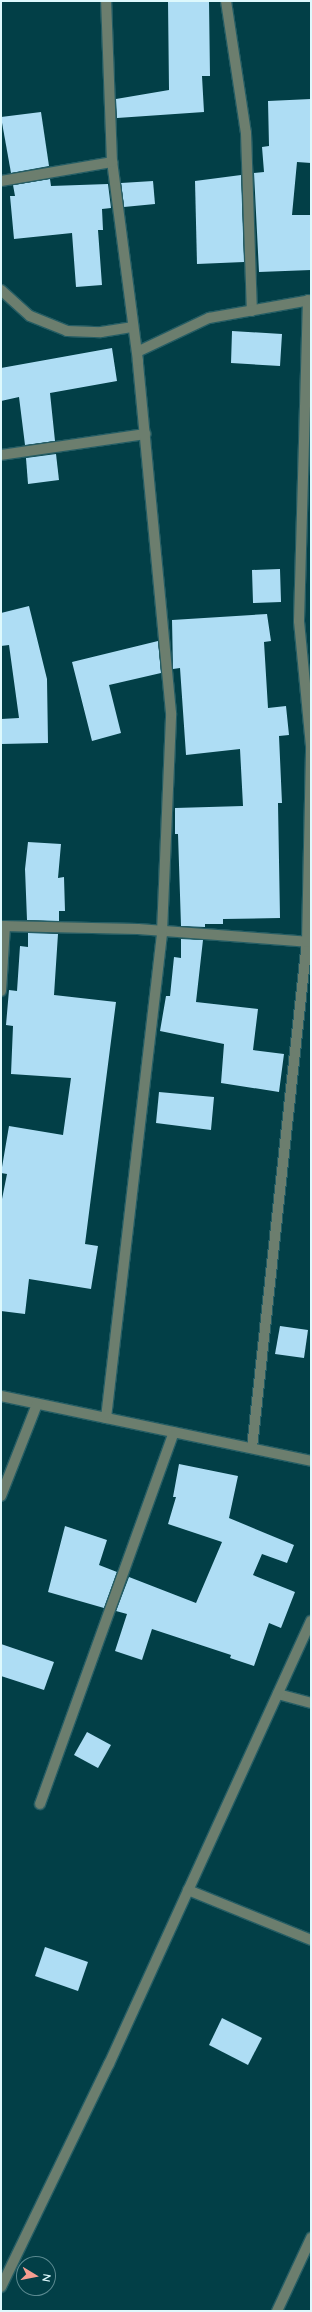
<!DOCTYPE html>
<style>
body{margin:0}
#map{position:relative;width:312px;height:2312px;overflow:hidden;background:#023f47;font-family:Quicksand,sans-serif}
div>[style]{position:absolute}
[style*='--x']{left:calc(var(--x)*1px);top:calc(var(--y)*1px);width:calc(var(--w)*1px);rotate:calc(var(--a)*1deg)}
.building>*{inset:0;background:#aeddf4}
.roads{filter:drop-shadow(1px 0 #255d64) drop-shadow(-1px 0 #255d64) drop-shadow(0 1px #255d64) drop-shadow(0 -1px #255d64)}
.minor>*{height:10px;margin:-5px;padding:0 5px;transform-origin:5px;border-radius:5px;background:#6c7e6e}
span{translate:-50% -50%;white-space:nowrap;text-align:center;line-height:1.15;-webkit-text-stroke:4px #023f47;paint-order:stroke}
.frame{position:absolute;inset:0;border:2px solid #def9fd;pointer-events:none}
.north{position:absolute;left:16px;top:2256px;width:40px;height:40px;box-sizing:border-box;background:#023f47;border:1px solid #5a8990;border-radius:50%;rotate:100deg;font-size:11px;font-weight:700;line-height:16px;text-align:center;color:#def9fd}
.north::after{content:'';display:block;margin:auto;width:14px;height:18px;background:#f59d90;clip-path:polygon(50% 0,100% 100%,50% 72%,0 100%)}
</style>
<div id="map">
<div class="building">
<i style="clip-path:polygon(168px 1px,209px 1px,210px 76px,202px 76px,204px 112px,117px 118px,116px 99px,169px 90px)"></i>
<i style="clip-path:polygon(311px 99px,311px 163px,297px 162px,292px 215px,311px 215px,311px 270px,259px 272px,254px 173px,264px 172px,262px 147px,269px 146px,268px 101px)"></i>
<i style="clip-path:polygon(41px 112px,49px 166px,11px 173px,1px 117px)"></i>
<i style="clip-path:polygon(241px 175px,244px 262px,197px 264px,195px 181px)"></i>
<i style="clip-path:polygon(50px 179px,51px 186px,108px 184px,111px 208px,102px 209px,103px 230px,98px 230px,102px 285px,76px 287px,72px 233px,14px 239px,10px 196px,15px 196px,13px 185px)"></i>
<i style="clip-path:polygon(153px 181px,155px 204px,124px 207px,121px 183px)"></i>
<i style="clip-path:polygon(232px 331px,282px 334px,280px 366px,231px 363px)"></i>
<i style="clip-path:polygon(112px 348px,117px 381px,50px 393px,55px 441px,25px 445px,19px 397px,1px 401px,1px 368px)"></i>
<i style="clip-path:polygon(56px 454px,59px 480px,28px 484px,26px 458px)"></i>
<i style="clip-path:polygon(280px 569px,281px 602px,253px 603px,252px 570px)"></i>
<i style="clip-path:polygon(29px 606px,47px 679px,48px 743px,1px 744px,1px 719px,19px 718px,9px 645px,1px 646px,1px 613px)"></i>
<i style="clip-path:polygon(267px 614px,271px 641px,264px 642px,268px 708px,286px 706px,289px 735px,279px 736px,282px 803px,278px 803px,280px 918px,223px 919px,223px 924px,205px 924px,205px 927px,181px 926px,178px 834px,175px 834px,175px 808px,243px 806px,240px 749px,186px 755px,180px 668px,173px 669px,172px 620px)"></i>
<i style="clip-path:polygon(158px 641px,161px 673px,109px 685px,121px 733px,92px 741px,72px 662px)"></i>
<i style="clip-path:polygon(28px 842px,61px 844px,58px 878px,64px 877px,65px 911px,59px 911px,59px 921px,27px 920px,25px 869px)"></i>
<i style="clip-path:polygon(28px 933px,58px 934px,54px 995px,116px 1002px,85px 1244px,98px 1246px,91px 1289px,29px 1279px,25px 1314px,1px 1311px,1px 1204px,7px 1174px,1px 1173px,9px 1126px,63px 1135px,71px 1078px,11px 1074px,13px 1026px,6px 1025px,9px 990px,17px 991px,20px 946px,28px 947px)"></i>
<i style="clip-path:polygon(181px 939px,203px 940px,196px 1002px,258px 1009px,253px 1050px,284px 1054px,279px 1092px,221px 1083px,224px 1044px,160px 1031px,166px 996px,170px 996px,174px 957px,181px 958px)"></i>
<i style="clip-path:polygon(159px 1092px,214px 1097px,211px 1130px,156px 1123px)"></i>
<i style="clip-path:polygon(280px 1326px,308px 1330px,304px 1358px,275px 1354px)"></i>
<i style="clip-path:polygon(179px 1464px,238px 1476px,229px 1518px,294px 1545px,287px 1563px,262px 1554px,253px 1575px,295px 1592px,281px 1628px,269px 1623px,254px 1666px,230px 1658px,231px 1655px,152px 1629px,142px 1660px,115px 1651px,127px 1614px,116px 1611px,129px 1577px,196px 1603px,222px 1542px,168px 1524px,176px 1497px,173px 1497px)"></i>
<i style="clip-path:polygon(65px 1526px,107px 1540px,99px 1565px,117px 1572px,104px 1608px,48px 1592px)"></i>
<i style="clip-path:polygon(1px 1644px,54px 1662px,44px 1690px,1px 1676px)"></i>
<i style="clip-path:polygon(87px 1732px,111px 1745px,98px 1768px,74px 1755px)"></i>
<i style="clip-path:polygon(45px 1947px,88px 1962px,78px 1991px,35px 1976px)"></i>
<i style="clip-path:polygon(222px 2018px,262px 2038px,248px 2065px,209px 2045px)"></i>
</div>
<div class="roads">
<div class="minor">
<i style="--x:226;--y:1;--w:134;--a:81.4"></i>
<i style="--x:246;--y:133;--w:178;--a:88.1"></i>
<i style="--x:1;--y:181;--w:113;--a:-9.7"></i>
<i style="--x:1;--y:290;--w:39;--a:42"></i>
<i style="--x:30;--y:316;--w:40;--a:22"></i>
<i style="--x:67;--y:331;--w:34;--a:2"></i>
<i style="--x:101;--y:332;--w:31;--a:-9"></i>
<i style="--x:137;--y:352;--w:80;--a:-25.3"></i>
<i style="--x:209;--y:318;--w:104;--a:-10"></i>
<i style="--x:1;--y:455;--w:146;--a:-8.3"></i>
<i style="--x:1;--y:926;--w:137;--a:1.3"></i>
<i style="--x:138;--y:929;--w:173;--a:4.3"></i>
<i style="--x:1;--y:991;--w:65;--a:-86.5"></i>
<i style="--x:1;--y:1396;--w:317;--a:11.8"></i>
<i style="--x:106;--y:1418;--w:489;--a:-83.4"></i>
<i style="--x:162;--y:932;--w:219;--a:-87.6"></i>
<i style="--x:171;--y:713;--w:354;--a:-95.4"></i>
<i style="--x:138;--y:361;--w:201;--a:-97.4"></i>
<i style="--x:112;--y:162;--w:161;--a:-92.1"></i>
<i style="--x:252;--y:1448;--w:509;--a:-83.8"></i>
<i style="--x:307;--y:942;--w:196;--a:-88.8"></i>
<i style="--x:311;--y:746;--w:126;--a:-95.5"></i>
<i style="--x:299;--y:621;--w:321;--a:-88.4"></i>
<i style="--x:1;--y:1496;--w:99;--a:-68.6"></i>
<i style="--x:278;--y:1694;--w:34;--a:15"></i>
<i style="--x:40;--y:1804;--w:395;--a:-70.2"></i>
<i style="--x:188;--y:1890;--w:133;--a:22.1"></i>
<i style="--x:1;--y:2287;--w:248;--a:-64.2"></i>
<i style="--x:109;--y:2064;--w:487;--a:-65.5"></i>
<i style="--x:277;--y:2311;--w:81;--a:-65"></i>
</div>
</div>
<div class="frame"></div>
<div class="north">N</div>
</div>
